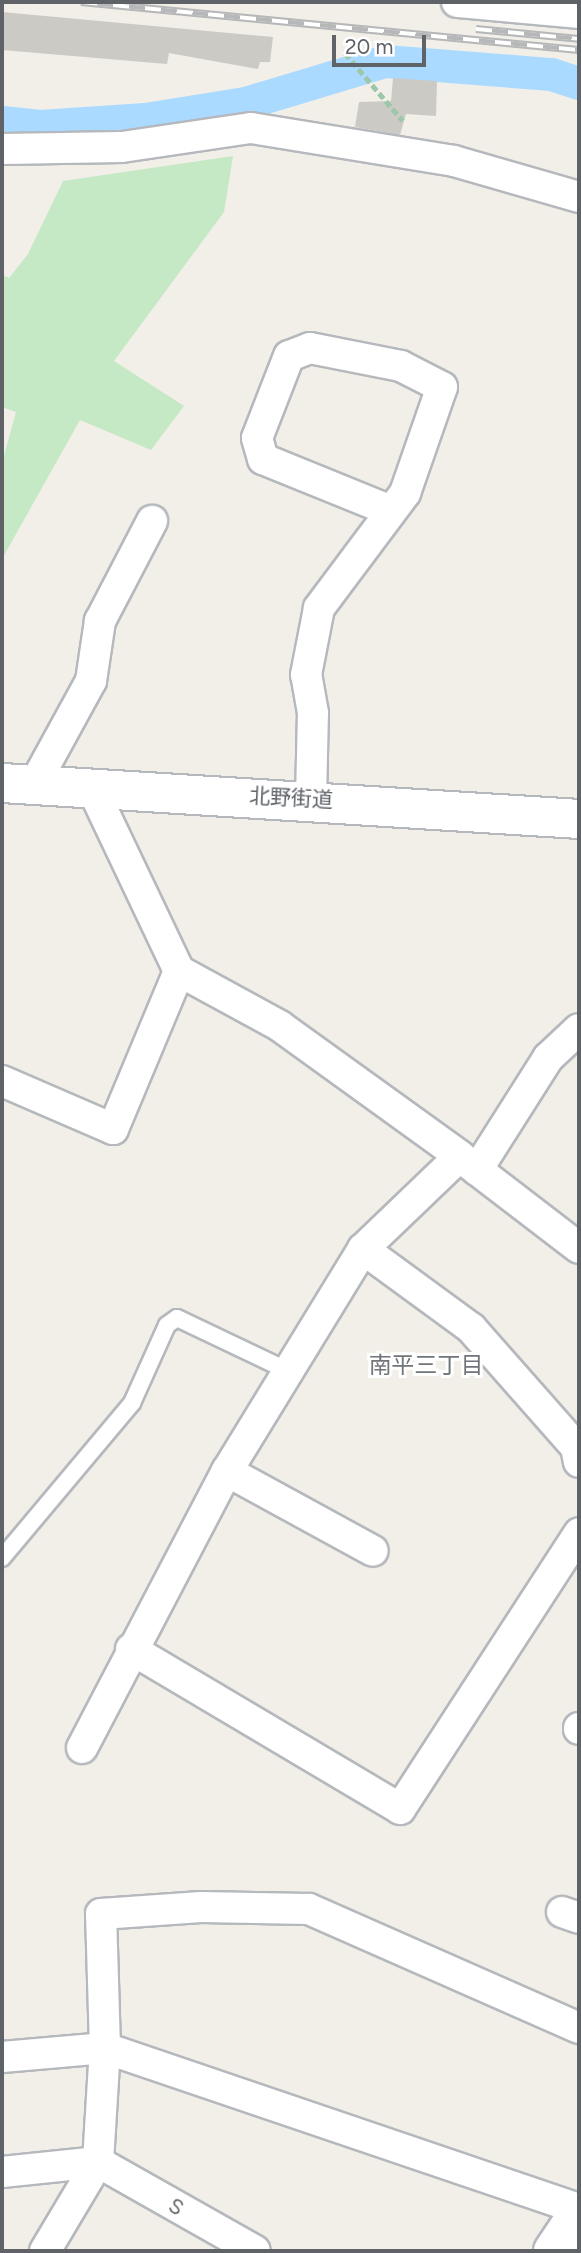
<!DOCTYPE html>
<meta charset="utf-8">
<style>
body{margin:0}
#map{position:relative;width:581px;height:2253px;overflow:hidden;background:#f1efe8;font-family:Figtree,"Noto Sans JP",sans-serif}
div>[style]{position:absolute}
[style*='--x']{left:calc(var(--x)*1px);top:calc(var(--y)*1px);width:calc(var(--w)*1px);rotate:calc(var(--a)*1deg)}
.green>*{inset:0;background:#c5e8c5}
.canal>*{height:33px;margin:-16.5px;padding:0 16.5px;transform-origin:16.5px;border-radius:16.5px;background:#aadaff}
.building>*{inset:0;background:#cccac5}
.path>*{height:4.5px;margin-top:-2.25px;transform-origin:0;background:repeating-linear-gradient(90deg,#9cc7a9 0 7px,transparent 0 10.5px)}
.roads{filter:drop-shadow(2px 0 #b5b8bc) drop-shadow(-2px 0 #b5b8bc) drop-shadow(0 2px #b5b8bc) drop-shadow(0 -2px #b5b8bc)}
.service>*{height:16px;margin:-8px;padding:0 8px;transform-origin:8px;border-radius:8px;background:#fff}
.minor>*{height:30px;margin:-15px;padding:0 15px;transform-origin:15px;border-radius:15px;background:#fff}
.tertiary>*{height:38px;margin:-19px;padding:0 19px;transform-origin:19px;border-radius:19px;background:#fff}
.secondary>*{height:38px;margin:-19px;padding:0 19px;transform-origin:19px;border-radius:19px;background:#fff}
.rail>*{height:8px;margin-top:-4px;transform-origin:0;background:repeating-linear-gradient(90deg,#fff 0 16px,#b6b7b8 0 32px);box-sizing:border-box;border-block:2px solid #b6b7b8}
span{translate:-50% -50%;white-space:nowrap;text-align:center;line-height:1.15;-webkit-text-stroke:6px #fff;paint-order:stroke}
.street-label{font-size:21px;color:#5f6368}
.neighbourhood-label{font-size:23px;color:#70757a}
.frame{position:absolute;inset:0;border:4px solid #5f6368;pointer-events:none}
.scale{position:absolute;left:332px;top:35px;width:94px;height:32px;box-sizing:border-box;border:4px solid #5f6368;border-top:0;padding-left:9px;font-size:21px;line-height:24px;white-space:nowrap;color:#5f6368;-webkit-text-stroke:5px #fff;paint-order:stroke}
</style>
<div id="map">
<div class="green">
<i style="clip-path:polygon(233px 156px,224px 212px,114px 361px,184px 406px,151px 450px,80px 420px,2px 559px,2px 463px,16px 412px,2px 407px,2px 275px,9px 278px,28px 254px,63px 181px)"></i>
</div>
<div class="canal">
<i style="--x:2;--y:122;--w:38;--a:6"></i>
<i style="--x:40;--y:126;--w:105;--a:-3.8"></i>
<i style="--x:145;--y:119;--w:101;--a:-9.1"></i>
<i style="--x:245;--y:103;--w:146;--a:-16.7"></i>
<i style="--x:385;--y:61;--w:167;--a:4.5"></i>
<i style="--x:551;--y:74;--w:29;--a:18"></i>
</div>
<div class="building">
<i style="clip-path:polygon(2px 12px,273px 37px,270px 62px,260px 62px,258px 69px,169px 53px,167px 64px,2px 50px)"></i>
<i style="clip-path:polygon(393px 78px,437px 81px,436px 116px,406px 114px,400px 135px,355px 127px,359px 102px,391px 101px)"></i>
</div>
<div class="path">
<i style="--x:345;--y:53;--w:89;--a:49.5"></i>
</div>
<div class="roads">
<div class="service">
<i style="--x:2;--y:1558;--w:202;--a:-50"></i>
<i style="--x:132;--y:1403;--w:85;--a:-65.8"></i>
<i style="--x:167;--y:1325;--w:12;--a:-35"></i>
<i style="--x:177;--y:1318;--w:121;--a:25.5"></i>
</div>
<div class="minor">
<i style="--x:457;--y:2;--w:122;--a:5.2"></i>
<i style="--x:2;--y:149;--w:120;--a:-1"></i>
<i style="--x:122;--y:147;--w:130;--a:-8.4"></i>
<i style="--x:251;--y:128;--w:206;--a:9.2"></i>
<i style="--x:454;--y:161;--w:130;--a:16.1"></i>
<i style="--x:34;--y:785;--w:119;--a:-61.3"></i>
<i style="--x:91;--y:681;--w:61;--a:-81.5"></i>
<i style="--x:100;--y:621;--w:113;--a:-62.5"></i>
<i style="--x:311;--y:799;--w:86;--a:-88.7"></i>
<i style="--x:313;--y:713;--w:39;--a:-100"></i>
<i style="--x:306;--y:675;--w:68;--a:-79"></i>
<i style="--x:319;--y:608;--w:144;--a:-53.2"></i>
<i style="--x:405;--y:493;--w:112;--a:-70.8"></i>
<i style="--x:442;--y:387;--w:46;--a:-152.9"></i>
<i style="--x:401;--y:366;--w:93;--a:-168.8"></i>
<i style="--x:310;--y:348;--w:22;--a:159"></i>
<i style="--x:289;--y:356;--w:88;--a:111.3"></i>
<i style="--x:257;--y:438;--w:22;--a:74"></i>
<i style="--x:263;--y:459;--w:138;--a:22.1"></i>
<i style="--x:2;--y:1081;--w:121;--a:23.4"></i>
<i style="--x:113;--y:1129;--w:171;--a:-67.3"></i>
<i style="--x:179;--y:971;--w:203;--a:-115.4"></i>
<i style="--x:463;--y:1159;--w:146;--a:37.5"></i>
<i style="--x:477;--y:1170;--w:133;--a:-57.6"></i>
<i style="--x:548;--y:1058;--w:42;--a:-43.1"></i>
<i style="--x:363;--y:1249;--w:134;--a:36.2"></i>
<i style="--x:471;--y:1328;--w:159;--a:48.6"></i>
<i style="--x:576;--y:1447;--w:15;--a:79"></i>
<i style="--x:227;--y:1471;--w:166;--a:28.7"></i>
<i style="--x:131;--y:1649;--w:313;--a:30.7"></i>
<i style="--x:400;--y:1809;--w:329;--a:-57"></i>
<i style="--x:579;--y:1729;--w:1;--a:-90"></i>
<i style="--x:82;--y:1748;--w:313;--a:-62.4"></i>
<i style="--x:227;--y:1471;--w:260;--a:-58.5"></i>
<i style="--x:363;--y:1249;--w:134;--a:-43.8"></i>
<i style="--x:460;--y:1156;--w:222;--a:-144.2"></i>
<i style="--x:280;--y:1026;--w:115;--a:-151.4"></i>
<i style="--x:562;--y:1912;--w:18;--a:19"></i>
<i style="--x:2;--y:2057;--w:103;--a:-5"></i>
<i style="--x:105;--y:2048;--w:501;--a:18.76"></i>
<i style="--x:98;--y:2162;--w:180;--a:29.5"></i>
<i style="--x:2;--y:2172;--w:97;--a:-5.9"></i>
<i style="--x:45;--y:2251;--w:104;--a:-59.2"></i>
<i style="--x:98;--y:2162;--w:114;--a:-86.5"></i>
<i style="--x:105;--y:2048;--w:134;--a:-91.7"></i>
<i style="--x:101;--y:1914;--w:100;--a:-4"></i>
<i style="--x:201;--y:1907;--w:108;--a:1.1"></i>
<i style="--x:309;--y:1909;--w:295;--a:23.8"></i>
</div>
<div class="tertiary">
<i style="--x:553;--y:2251;--w:47;--a:-56.3"></i>
</div>
<div class="secondary">
<i style="--x:2;--y:783;--w:578;--a:3.57"></i>
</div>
</div>
<div class="rail">
<i style="--x:81;--y:2;--w:500;--a:5.51"></i>
<i style="--x:476;--y:29;--w:103;--a:5.5"></i>
</div>
<div class="street-label">
<span style="left:291px;top:798px;rotate:3deg">北野街道</span>
<span style="left:176px;top:2207px;rotate:30deg">S</span>
</div>
<div class="neighbourhood-label">
<span style="left:426px;top:1365px">南平三丁目</span>
</div>
<div class="frame"></div>
<div class="scale">20 m</div>
</div>
